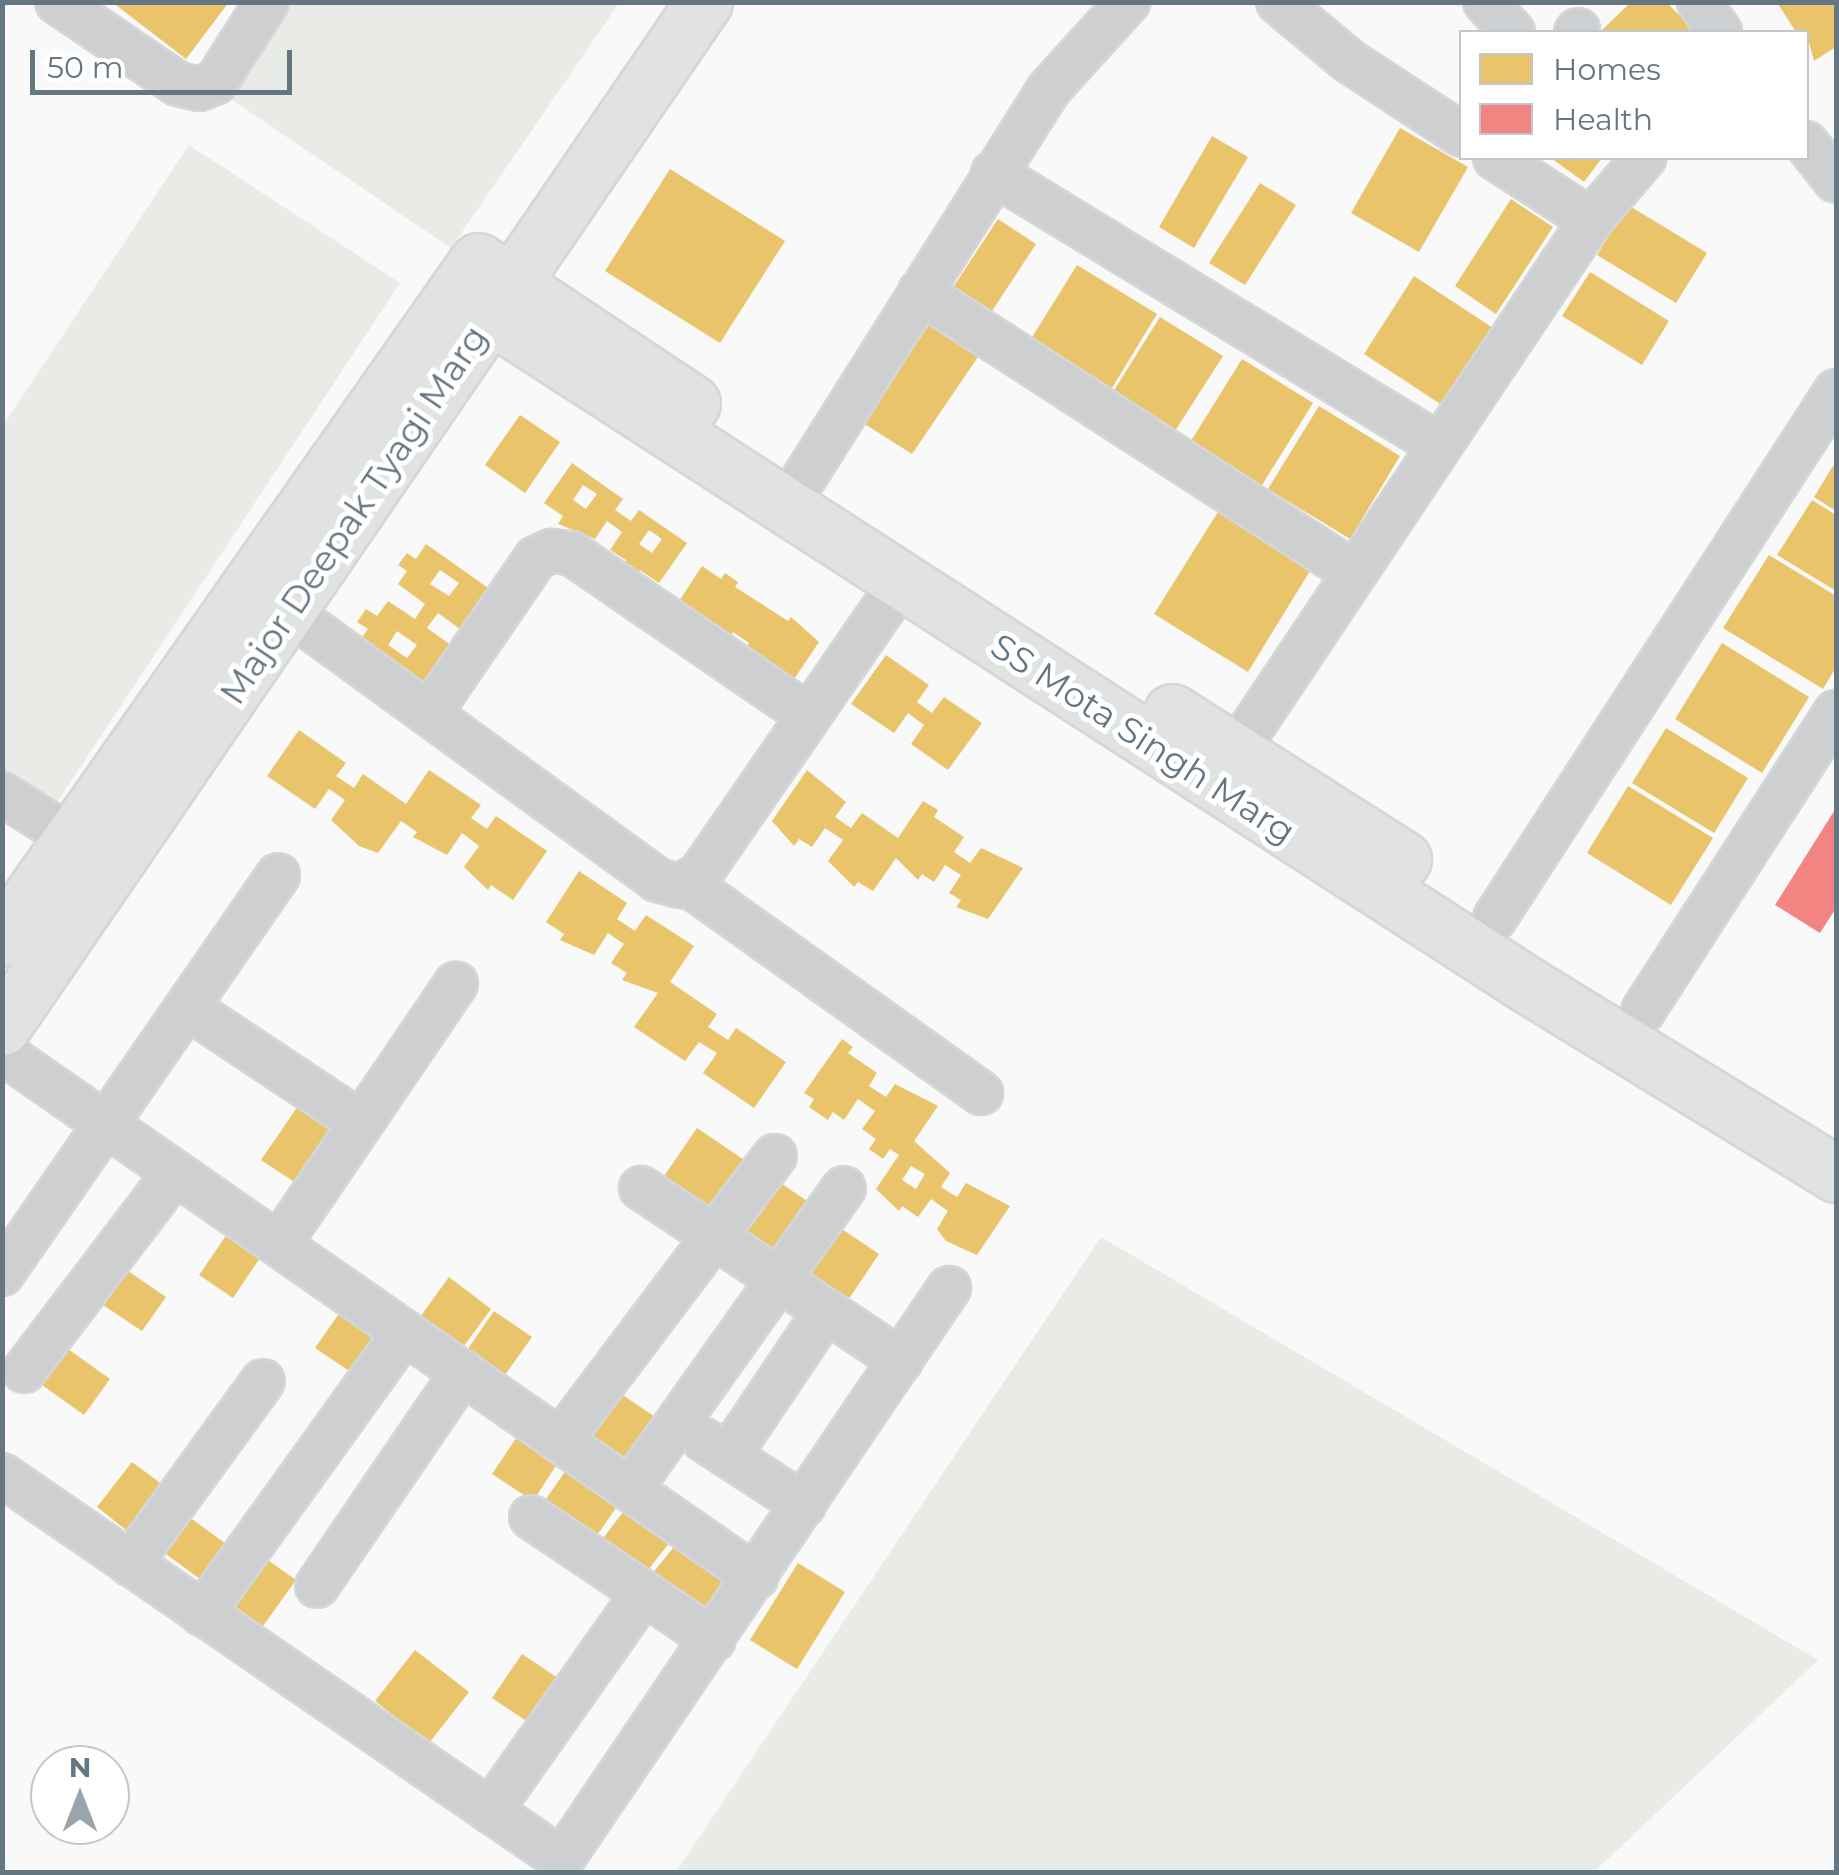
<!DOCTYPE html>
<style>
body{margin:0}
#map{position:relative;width:1839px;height:1875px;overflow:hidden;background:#f9f9f9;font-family:Montserrat,sans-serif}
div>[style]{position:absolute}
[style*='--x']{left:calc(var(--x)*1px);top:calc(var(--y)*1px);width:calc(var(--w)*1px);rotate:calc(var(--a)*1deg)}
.green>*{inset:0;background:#e8ebe6}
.homes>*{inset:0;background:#e9c46a}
.health>*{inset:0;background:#f28482}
.roads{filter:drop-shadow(2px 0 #d5d6d7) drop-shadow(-2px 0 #d5d6d7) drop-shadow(0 2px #d5d6d7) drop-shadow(0 -2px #d5d6d7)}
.street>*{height:42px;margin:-21px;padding:0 21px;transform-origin:21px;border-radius:21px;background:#cecfd0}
.secondary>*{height:55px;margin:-27.5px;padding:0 27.5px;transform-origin:27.5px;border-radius:27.5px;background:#e1e2e2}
span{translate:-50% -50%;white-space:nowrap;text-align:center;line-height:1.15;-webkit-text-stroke:10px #fff;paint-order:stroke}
.street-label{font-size:35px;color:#657683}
.frame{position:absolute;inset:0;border:5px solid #657683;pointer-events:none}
.legend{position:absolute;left:1459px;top:30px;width:350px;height:130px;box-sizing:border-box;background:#fff;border:2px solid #c1c8cd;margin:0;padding:12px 18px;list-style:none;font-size:30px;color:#657683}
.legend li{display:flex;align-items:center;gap:20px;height:50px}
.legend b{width:50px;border:2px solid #c1c8cd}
.north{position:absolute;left:30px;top:1745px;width:100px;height:100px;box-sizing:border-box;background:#fff;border:2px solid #c1c8cd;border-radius:50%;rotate:0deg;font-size:28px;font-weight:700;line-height:40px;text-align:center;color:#657683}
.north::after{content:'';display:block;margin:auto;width:35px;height:45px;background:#99a4ac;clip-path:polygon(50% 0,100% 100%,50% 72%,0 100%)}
.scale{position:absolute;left:30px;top:50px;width:262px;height:45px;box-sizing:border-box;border:5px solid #657683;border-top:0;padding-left:12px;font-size:30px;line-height:35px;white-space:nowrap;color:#657683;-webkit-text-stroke:8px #fff;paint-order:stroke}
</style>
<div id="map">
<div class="green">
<i style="clip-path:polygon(274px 3px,619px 3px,451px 248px,216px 89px)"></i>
<i style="clip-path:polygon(189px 145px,400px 283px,56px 804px,3px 769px,2px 427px)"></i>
<i style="clip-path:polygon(1101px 1237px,1818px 1660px,1594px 1872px,676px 1872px)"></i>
</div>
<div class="homes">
<i style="clip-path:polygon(112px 2px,229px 2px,186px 59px)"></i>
<i style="clip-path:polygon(1631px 2px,1666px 2px,1696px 32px,1600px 32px)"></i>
<i style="clip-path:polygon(1836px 2px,1836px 47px,1814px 61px,1806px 32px,1796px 32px,1778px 4px)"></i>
<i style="clip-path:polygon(1400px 128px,1468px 167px,1419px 252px,1351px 213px)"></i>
<i style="clip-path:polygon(1212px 136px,1248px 157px,1194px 248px,1159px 227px)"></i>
<i style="clip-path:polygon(1551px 158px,1602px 158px,1584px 182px)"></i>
<i style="clip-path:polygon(670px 169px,785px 241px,720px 343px,605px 271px)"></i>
<i style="clip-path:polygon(1260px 183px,1296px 205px,1245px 285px,1209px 263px)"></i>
<i style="clip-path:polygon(1511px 199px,1553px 227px,1496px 314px,1455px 286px)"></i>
<i style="clip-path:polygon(1628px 205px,1707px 253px,1676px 303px,1597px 255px)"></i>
<i style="clip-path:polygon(998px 219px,1036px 244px,990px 314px,952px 289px)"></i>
<i style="clip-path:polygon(1077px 265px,1157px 314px,1112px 388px,1031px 339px)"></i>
<i style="clip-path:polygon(1590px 272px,1669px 321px,1642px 365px,1562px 316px)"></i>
<i style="clip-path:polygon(1414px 276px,1493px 328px,1442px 405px,1364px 354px)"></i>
<i style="clip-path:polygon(935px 316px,984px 348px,912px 454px,863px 423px)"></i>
<i style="clip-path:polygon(1160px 317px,1223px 356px,1175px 431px,1113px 392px)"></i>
<i style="clip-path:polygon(1242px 359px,1313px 403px,1262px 485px,1191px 441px)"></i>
<i style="clip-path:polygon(1319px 406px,1400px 456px,1350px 539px,1268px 489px)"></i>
<i style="clip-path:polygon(520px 415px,560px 442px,525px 493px,485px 465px)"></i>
<i style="clip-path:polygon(1836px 461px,1836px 511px,1814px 497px)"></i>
<i style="clip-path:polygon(evenodd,572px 463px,623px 499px,615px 510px,631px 521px,639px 510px,687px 543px,659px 583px,640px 570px,633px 579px,620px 569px,626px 560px,610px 550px,622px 532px,607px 521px,595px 539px,558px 524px,563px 516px,544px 503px,572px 463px,583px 485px,597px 494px,586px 509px,573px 500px,583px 485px,572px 463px,649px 530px,662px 539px,652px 553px,639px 544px,649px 530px)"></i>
<i style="clip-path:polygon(1812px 500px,1836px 515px,1836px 591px,1777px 555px)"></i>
<i style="clip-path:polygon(1223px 504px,1316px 561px,1248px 672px,1154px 614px)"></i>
<i style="clip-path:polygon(evenodd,426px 544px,491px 590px,463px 631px,438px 613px,427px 628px,452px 646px,417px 695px,353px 650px,368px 629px,357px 622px,366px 609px,377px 616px,388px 601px,415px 619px,425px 604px,398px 584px,407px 571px,398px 565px,407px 553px,416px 559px,426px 544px,440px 570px,459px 583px,449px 596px,430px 584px,440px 570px,426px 544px,397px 631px,417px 645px,407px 658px,388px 645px,397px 631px)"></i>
<i style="clip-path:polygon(1769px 555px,1836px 596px,1836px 667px,1823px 689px,1723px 628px)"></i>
<i style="clip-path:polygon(702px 566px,721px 579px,725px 573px,738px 582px,735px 587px,788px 621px,791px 617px,819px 642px,786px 691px,738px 660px,749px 643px,733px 632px,722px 649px,670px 615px)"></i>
<i style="clip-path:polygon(1722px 643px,1809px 697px,1762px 773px,1675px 719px)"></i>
<i style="clip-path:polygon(886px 655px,929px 685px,917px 702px,932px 713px,944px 697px,982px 723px,948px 770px,911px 744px,924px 725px,908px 713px,894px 733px,851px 704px)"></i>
<i style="clip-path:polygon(1666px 728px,1748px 778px,1714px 833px,1632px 783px)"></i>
<i style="clip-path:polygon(299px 730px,346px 763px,336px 776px,354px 788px,363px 774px,406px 804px,429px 770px,481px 805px,471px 818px,487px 829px,496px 816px,547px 851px,513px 900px,491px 885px,488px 890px,464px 867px,479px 846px,462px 833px,447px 855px,413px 837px,417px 832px,401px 821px,378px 853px,359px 846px,331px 820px,345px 800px,329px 789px,315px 809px,267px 776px)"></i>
<i style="clip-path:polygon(807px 770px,846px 802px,835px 817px,851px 828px,862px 813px,898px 838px,923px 801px,938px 810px,934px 817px,964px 837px,954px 852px,970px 863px,981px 848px,1023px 868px,988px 919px,956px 907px,961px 900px,949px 893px,961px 875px,945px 865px,934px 882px,922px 874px,918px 880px,896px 858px,873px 891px,858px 882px,854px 887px,828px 861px,843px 840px,825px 828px,812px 847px,799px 839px,794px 846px,772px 821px)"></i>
<i style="clip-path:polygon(1628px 786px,1713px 838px,1671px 905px,1587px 853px)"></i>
<i style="clip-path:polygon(579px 871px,627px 903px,617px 919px,635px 931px,646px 915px,694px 946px,670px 982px,717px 1014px,708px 1027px,728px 1040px,736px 1028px,786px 1062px,754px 1108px,703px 1073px,717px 1053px,699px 1042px,685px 1061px,634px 1027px,658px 993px,622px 980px,627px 973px,611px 963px,624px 944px,608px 933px,594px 955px,560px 940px,564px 934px,546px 922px)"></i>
<i style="clip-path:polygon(evenodd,842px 1039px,853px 1047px,848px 1053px,877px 1073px,869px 1086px,886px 1097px,895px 1084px,938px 1106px,914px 1141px,950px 1173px,941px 1187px,957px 1197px,966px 1183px,1010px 1206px,977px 1255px,946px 1241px,937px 1229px,948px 1211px,931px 1199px,918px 1217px,902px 1206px,899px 1211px,876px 1189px,899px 1155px,890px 1149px,883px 1159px,869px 1149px,876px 1139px,862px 1129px,875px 1111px,858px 1099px,844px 1120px,833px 1112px,828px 1120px,809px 1107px,814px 1099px,804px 1093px,842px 1039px,911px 1166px,925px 1174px,916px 1189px,902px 1180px,911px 1166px)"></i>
<i style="clip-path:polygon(300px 1103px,340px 1130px,302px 1187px,261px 1160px)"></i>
<i style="clip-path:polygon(697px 1128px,756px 1168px,719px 1222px,660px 1182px)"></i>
<i style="clip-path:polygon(767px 1174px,819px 1209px,777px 1271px,724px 1236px)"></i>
<i style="clip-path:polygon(830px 1221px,879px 1254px,842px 1309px,793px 1276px)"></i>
<i style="clip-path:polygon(234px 1224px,268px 1246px,233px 1298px,199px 1275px)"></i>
<i style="clip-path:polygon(112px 1260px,166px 1297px,142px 1331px,88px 1295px)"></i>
<i style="clip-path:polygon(449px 1277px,491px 1309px,458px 1354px,415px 1324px)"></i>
<i style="clip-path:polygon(350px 1298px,398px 1330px,364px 1381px,315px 1348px)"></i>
<i style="clip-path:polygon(494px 1311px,532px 1337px,500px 1382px,463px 1356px)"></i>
<i style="clip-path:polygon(54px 1339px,110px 1379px,84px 1415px,28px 1375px)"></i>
<i style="clip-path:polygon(608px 1385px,664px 1423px,626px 1478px,571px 1440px)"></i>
<i style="clip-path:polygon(525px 1425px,565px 1452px,533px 1501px,492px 1474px)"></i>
<i style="clip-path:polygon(573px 1460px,625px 1495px,589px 1547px,537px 1512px)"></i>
<i style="clip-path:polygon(132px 1462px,171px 1491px,135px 1537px,97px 1507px)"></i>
<i style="clip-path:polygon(633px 1499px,677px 1533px,641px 1579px,598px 1545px)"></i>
<i style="clip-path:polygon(181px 1511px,241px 1555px,215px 1590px,155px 1546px)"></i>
<i style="clip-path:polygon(684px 1535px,732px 1573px,694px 1620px,645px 1582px)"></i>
<i style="clip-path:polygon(265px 1558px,296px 1580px,263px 1626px,233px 1605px)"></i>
<i style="clip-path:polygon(798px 1563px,845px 1592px,797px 1669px,750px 1640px)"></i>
<i style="clip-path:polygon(415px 1650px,469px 1692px,429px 1743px,375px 1701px)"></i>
<i style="clip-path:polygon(522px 1654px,573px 1688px,543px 1732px,492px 1698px)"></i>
</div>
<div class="health">
<i style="clip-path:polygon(1836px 808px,1836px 908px,1820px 933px,1775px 905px)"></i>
</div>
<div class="roads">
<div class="street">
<i style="--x:57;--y:2;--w:146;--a:34.1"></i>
<i style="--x:178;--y:84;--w:22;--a:13"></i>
<i style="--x:199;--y:89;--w:18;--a:-22"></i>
<i style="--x:216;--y:82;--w:95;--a:-57.5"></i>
<i style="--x:1278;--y:2;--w:92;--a:39.7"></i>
<i style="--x:1349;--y:61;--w:135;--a:33.2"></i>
<i style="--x:1485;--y:2;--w:41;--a:47"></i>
<i style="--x:1699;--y:2;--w:37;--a:55"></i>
<i style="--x:1576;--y:32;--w:3;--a:-45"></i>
<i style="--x:1806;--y:143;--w:48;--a:51.7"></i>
<i style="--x:1495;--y:158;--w:114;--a:32.9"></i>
<i style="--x:993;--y:173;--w:522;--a:31.38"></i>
<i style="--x:920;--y:292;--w:516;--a:32.89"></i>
<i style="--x:804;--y:478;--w:460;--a:-57.8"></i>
<i style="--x:1049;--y:89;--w:118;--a:-47.8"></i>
<i style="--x:290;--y:613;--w:454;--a:36"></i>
<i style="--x:657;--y:880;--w:24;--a:15"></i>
<i style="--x:680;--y:886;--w:23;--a:-31"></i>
<i style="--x:700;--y:874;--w:354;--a:-55.4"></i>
<i style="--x:429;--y:714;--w:189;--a:-55.6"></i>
<i style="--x:536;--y:558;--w:17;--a:-25"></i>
<i style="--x:551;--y:551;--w:20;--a:6"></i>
<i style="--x:571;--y:553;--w:288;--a:34.4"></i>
<i style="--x:1220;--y:775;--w:668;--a:-56.24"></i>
<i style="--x:1591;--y:220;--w:82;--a:-49.5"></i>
<i style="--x:2;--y:794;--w:115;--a:32.2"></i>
<i style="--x:688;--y:884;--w:360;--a:35.5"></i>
<i style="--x:1495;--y:918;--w:628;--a:-57.09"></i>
<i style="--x:188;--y:1008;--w:208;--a:33.6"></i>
<i style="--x:1643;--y:1011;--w:356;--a:-57.2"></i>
<i style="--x:2;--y:1052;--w:919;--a:34.85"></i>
<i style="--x:641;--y:1188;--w:312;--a:33.6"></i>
<i style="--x:279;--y:1244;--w:315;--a:-55.8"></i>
<i style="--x:2;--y:1274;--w:485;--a:-55.3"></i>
<i style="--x:24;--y:1371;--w:249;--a:-52.7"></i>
<i style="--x:704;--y:1440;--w:119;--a:33"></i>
<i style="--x:560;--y:1441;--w:357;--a:-53"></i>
<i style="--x:729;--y:1455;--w:172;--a:-56.1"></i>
<i style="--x:2;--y:1475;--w:667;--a:34.5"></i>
<i style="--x:552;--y:1853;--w:13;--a:9"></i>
<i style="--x:565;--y:1855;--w:685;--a:-55.89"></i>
<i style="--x:630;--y:1489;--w:369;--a:-54.6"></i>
<i style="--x:531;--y:1517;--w:220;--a:33.9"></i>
<i style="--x:130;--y:1564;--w:226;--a:-54"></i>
<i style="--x:317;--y:1586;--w:259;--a:-55.7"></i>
<i style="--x:202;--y:1614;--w:347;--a:-54.3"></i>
<i style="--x:490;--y:1811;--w:267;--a:-54.8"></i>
</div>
<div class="secondary">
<i style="--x:478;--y:261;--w:257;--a:33.6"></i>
<i style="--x:456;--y:293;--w:1274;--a:32.85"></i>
<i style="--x:1526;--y:984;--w:364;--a:31.5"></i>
<i style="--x:1172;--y:712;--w:274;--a:32.5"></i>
<i style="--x:2;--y:938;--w:823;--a:-54.9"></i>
<i style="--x:2;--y:1027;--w:1242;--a:-55.59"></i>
</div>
</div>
<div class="street-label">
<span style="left:354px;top:515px;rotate:-56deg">Major Deepak Tyagi Marg</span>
<span style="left:1143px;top:739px;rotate:33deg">SS Mota Singh Marg</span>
</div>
<div class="frame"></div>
<ul class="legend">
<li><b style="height:28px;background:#e9c46a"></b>Homes</li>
<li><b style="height:28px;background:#f28482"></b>Health</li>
</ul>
<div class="north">N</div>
<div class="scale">50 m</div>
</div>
